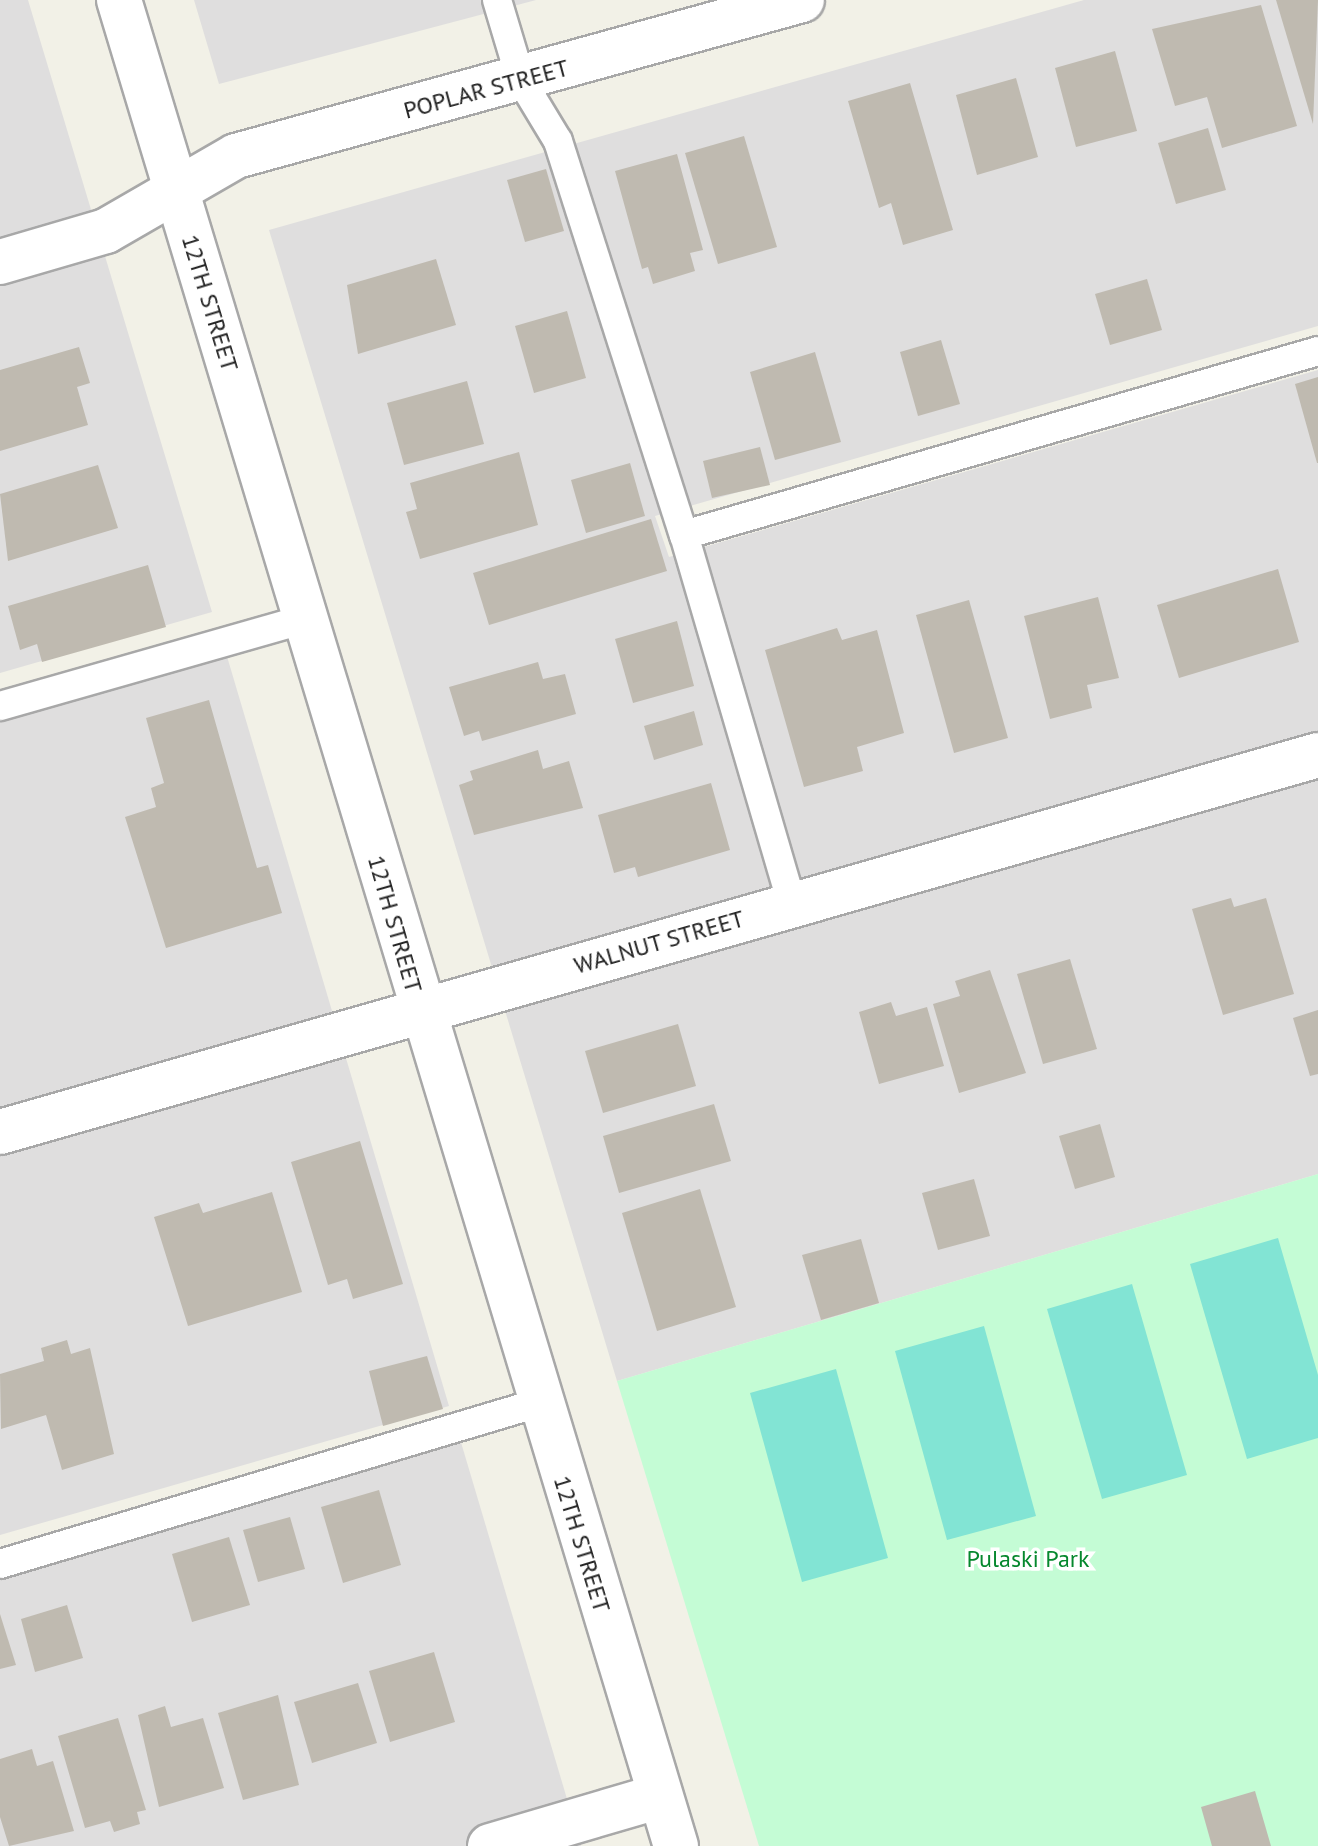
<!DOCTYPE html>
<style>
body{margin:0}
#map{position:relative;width:1318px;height:1846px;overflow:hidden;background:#f2f1e7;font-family:"PT Sans",sans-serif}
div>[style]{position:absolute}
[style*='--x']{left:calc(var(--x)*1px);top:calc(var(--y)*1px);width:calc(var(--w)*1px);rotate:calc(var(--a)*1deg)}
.residential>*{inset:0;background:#dfdede}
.park>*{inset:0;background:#c4fcd5}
.pitch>*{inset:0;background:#82e4d4}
.building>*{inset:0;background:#bfbab0}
.roads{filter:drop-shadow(2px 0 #a8a8a8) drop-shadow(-2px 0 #a8a8a8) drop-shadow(0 2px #a8a8a8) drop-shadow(0 -2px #a8a8a8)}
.service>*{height:28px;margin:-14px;padding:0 14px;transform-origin:14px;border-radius:14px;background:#fff}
.minor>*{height:44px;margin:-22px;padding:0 22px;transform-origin:22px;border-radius:22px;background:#fff}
span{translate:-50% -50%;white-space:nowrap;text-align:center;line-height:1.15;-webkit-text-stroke:7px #fff;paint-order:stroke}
.street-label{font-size:24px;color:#212121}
.park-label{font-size:24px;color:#06882e}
</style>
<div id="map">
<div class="residential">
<i style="clip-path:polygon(0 0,28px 0,212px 612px,0 673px)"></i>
<i style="clip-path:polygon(194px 0,536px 0,219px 84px)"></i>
<i style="clip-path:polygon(1084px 0,1318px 0,1318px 326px,655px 516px,669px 557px,1318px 370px,1318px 1174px,617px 1381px,269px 230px)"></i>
<i style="clip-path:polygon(226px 653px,449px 1406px,0 1535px,0 720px)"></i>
<i style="clip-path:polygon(460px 1439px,581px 1846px,0 1846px,0 1573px)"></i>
</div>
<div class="park">
<i style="clip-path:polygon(1318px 1174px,1318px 1846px,759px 1846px,617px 1381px)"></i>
</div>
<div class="pitch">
<i style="clip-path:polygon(1278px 1238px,1318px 1375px,1318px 1438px,1247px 1459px,1190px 1264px)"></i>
<i style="clip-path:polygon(1132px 1284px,1187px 1475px,1102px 1499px,1047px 1309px)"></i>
<i style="clip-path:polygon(984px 1326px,1036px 1516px,947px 1540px,895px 1351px)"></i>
<i style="clip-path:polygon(836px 1369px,888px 1558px,802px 1582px,750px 1393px)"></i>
</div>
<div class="building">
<i style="clip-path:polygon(1276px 0,1318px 0,1313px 124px)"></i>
<i style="clip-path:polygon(1261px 5px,1297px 126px,1222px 148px,1207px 97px,1175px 106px,1152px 29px)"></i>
<i style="clip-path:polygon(1115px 51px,1137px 131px,1076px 147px,1055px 68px)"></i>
<i style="clip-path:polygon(1016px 78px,1038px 157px,977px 175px,956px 95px)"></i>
<i style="clip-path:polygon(910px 83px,953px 230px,903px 245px,891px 203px,879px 208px,848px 101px)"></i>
<i style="clip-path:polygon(1208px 128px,1226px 190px,1176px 204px,1158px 143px)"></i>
<i style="clip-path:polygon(744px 136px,777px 247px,718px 264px,685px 153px)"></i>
<i style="clip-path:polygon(677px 154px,703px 250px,690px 253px,695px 271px,653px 284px,648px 267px,642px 269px,615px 171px)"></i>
<i style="clip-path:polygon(546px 169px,564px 231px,525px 242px,507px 180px)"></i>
<i style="clip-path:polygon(436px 259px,456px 325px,358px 354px,347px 285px)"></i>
<i style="clip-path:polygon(1147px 279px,1162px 330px,1110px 345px,1095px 294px)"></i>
<i style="clip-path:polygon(567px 311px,586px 378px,534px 393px,515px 326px)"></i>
<i style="clip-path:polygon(941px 340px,960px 404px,918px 416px,900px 352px)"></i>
<i style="clip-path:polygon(79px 347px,90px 383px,77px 387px,88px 425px,0 451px,0 370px)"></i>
<i style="clip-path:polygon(815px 352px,841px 442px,775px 460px,750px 372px)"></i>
<i style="clip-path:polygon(1318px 377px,1318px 463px,1317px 463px,1295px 384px)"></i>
<i style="clip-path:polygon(467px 381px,484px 444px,404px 465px,387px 403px)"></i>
<i style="clip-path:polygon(760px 447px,770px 485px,712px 498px,703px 461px)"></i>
<i style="clip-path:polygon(519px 452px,538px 525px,420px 559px,406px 512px,417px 509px,410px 483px)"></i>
<i style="clip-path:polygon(630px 463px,645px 516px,586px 533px,571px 480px)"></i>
<i style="clip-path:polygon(98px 465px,118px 528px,8px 561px,0 494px)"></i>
<i style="clip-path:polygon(651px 519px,667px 571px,489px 625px,473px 573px)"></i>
<i style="clip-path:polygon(148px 565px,166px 627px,42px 662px,37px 644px,20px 650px,8px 606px)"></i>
<i style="clip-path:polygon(1278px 569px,1299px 642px,1179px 678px,1157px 605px)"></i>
<i style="clip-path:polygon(1098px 597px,1119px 678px,1087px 685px,1092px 708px,1050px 719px,1024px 616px)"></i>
<i style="clip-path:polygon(969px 600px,1008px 738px,954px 753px,916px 615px)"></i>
<i style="clip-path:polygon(677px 621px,694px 686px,633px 703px,615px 639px)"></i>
<i style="clip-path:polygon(837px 628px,842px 640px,877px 630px,904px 733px,857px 747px,863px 771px,804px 787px,765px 650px)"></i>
<i style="clip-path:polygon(538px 662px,543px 679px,565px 674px,576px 714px,482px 741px,479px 731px,464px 736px,449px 687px)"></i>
<i style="clip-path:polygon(209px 700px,257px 868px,268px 865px,282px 913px,166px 948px,125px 817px,156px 807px,151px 788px,164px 783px,146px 718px)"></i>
<i style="clip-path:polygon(694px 711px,703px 745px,654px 760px,644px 726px)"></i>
<i style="clip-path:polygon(538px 750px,543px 769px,569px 761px,583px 808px,474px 835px,459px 785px,473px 780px,470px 771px)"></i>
<i style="clip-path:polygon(711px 783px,730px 850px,638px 877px,635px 867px,614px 873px,598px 815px)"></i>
<i style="clip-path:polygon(1231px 898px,1234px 907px,1266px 898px,1294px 994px,1223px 1015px,1192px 909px)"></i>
<i style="clip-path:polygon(1070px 959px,1097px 1049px,1043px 1064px,1017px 974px)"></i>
<i style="clip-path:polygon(990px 970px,1026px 1073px,959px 1093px,933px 1004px,960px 996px,955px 981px)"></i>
<i style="clip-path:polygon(891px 1002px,896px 1016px,927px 1007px,944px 1066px,879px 1084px,859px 1012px)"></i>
<i style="clip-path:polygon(1318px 1010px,1318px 1074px,1310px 1076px,1293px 1018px)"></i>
<i style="clip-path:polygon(678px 1024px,696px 1086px,603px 1113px,585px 1051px)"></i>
<i style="clip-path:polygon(714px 1104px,731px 1161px,619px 1193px,603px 1136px)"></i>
<i style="clip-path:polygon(1100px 1124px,1115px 1177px,1075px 1189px,1059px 1136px)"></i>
<i style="clip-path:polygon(360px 1141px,403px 1284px,353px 1299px,347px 1279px,328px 1285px,291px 1162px)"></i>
<i style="clip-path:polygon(974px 1179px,990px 1236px,938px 1250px,922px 1193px)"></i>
<i style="clip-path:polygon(700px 1189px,736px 1307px,657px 1331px,622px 1213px)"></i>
<i style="clip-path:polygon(272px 1192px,302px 1292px,188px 1326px,154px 1217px,199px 1203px,203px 1213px)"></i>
<i style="clip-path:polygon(861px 1239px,879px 1303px,821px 1320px,802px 1255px)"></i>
<i style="clip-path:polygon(67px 1340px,71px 1354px,90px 1348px,114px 1454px,62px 1470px,46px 1415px,1px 1429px,0 1374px,44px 1361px,41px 1348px)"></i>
<i style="clip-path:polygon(427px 1356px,443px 1409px,383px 1426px,369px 1371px)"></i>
<i style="clip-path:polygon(379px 1490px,401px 1565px,343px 1583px,321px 1507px)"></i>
<i style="clip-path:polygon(290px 1517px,305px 1569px,258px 1582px,243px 1530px)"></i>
<i style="clip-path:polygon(229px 1537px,250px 1605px,192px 1622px,172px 1554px)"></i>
<i style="clip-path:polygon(67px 1605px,83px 1658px,35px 1672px,21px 1619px)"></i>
<i style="clip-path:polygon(0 1614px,16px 1665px,0 1669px)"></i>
<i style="clip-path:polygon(434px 1652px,455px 1722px,390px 1742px,369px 1671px)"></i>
<i style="clip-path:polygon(358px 1683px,377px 1743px,312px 1763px,294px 1702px)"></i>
<i style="clip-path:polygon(278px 1695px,299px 1785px,243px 1800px,218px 1713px)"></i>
<i style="clip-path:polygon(165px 1706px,171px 1727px,203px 1718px,224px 1788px,159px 1807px,138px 1715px)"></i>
<i style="clip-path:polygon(118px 1718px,146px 1810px,137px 1812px,140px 1824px,114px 1832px,110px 1821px,85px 1828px,58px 1736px)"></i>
<i style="clip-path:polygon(32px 1749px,37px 1766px,53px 1761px,74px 1831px,9px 1846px,0 1817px,0 1759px)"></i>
<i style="clip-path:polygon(1255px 1791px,1271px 1846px,1212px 1846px,1201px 1807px)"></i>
</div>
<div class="roads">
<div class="service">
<i style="--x:497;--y:0;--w:84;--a:73.3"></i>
<i style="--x:521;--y:80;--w:71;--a:58.8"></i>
<i style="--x:558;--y:141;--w:414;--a:72.3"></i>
<i style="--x:0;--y:706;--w:317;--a:-15.9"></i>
<i style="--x:792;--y:904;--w:384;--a:-106.3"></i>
<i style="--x:684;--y:535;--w:660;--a:-16.18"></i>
<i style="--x:0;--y:1564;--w:562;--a:-16.66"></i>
</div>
<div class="minor">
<i style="--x:119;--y:0;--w:1928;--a:73.21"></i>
<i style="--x:0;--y:262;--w:110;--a:-16.3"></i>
<i style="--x:106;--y:231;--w:150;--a:-30"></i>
<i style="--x:236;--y:156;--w:587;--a:-15.41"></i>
<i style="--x:0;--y:1132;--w:1371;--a:-15.96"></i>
<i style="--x:490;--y:1846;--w:177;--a:-16.4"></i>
</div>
</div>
<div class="street-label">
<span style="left:486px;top:89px;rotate:-15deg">POPLAR STREET</span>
<span style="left:210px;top:303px;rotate:73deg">12TH STREET</span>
<span style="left:395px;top:924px;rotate:74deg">12TH STREET</span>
<span style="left:659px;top:942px;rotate:-16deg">WALNUT STREET</span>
<span style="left:582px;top:1544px;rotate:73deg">12TH STREET</span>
</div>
<div class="park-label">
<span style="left:1028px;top:1559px">Pulaski Park</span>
</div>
</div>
